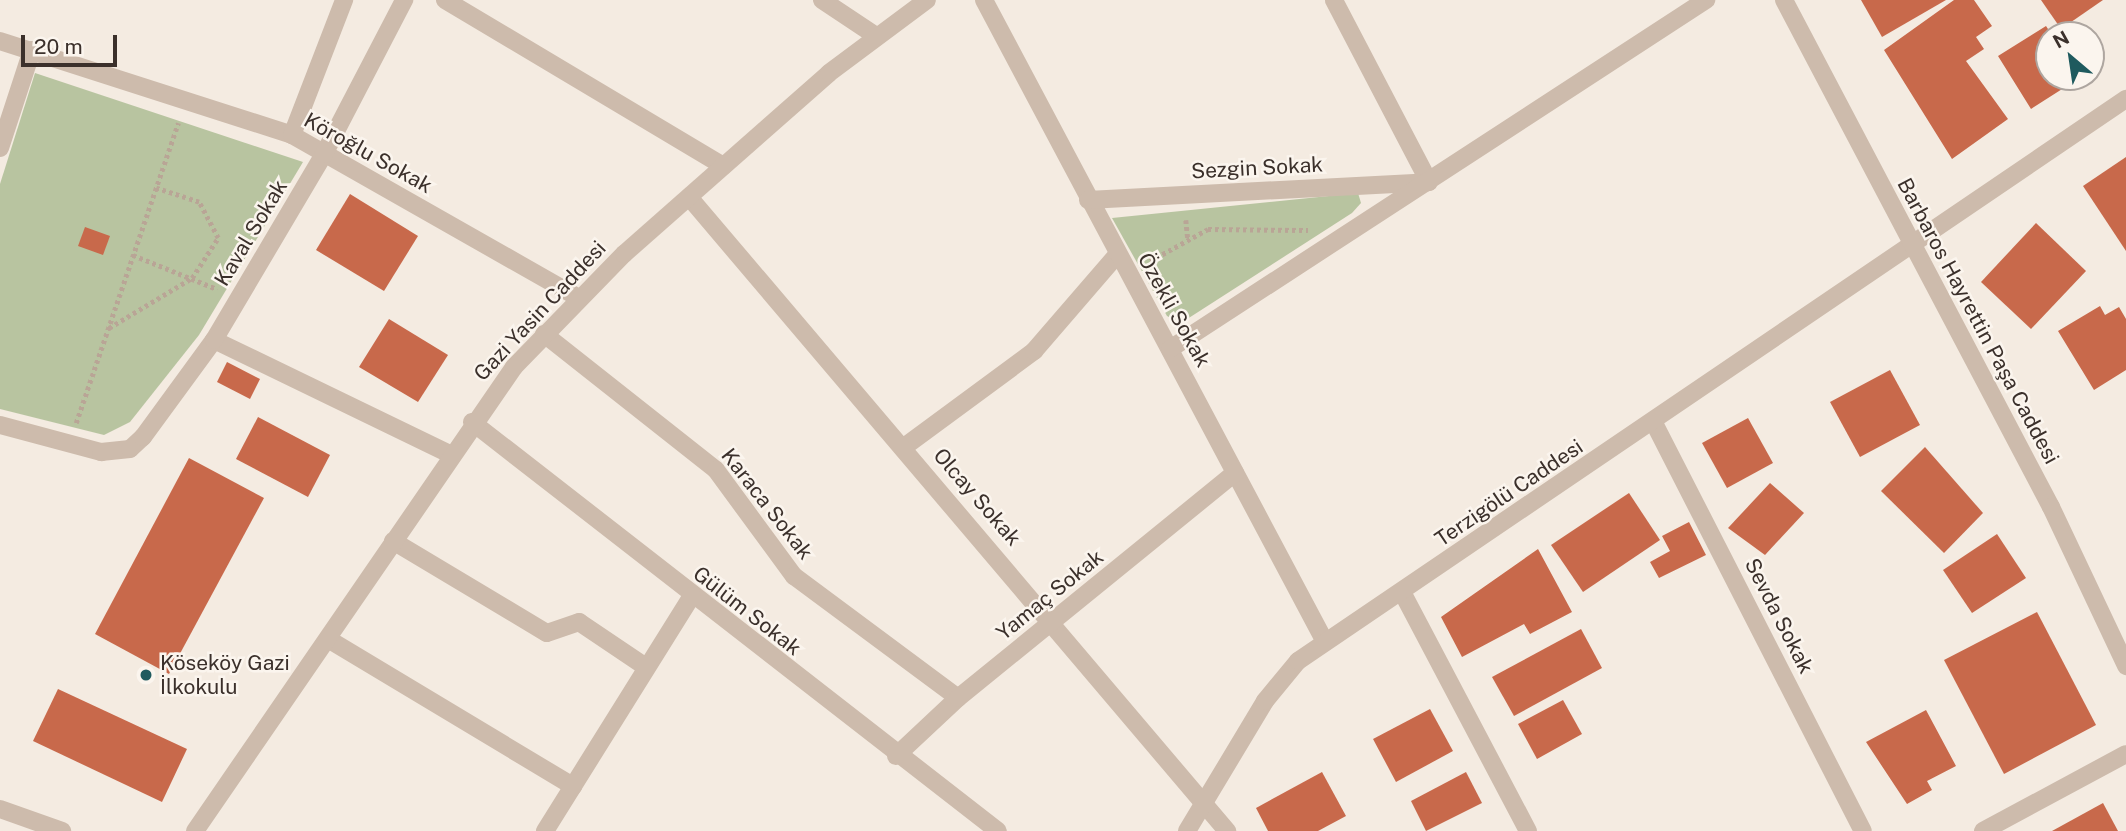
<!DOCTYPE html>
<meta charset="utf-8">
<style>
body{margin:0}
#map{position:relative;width:2126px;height:831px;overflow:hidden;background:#f4ebe1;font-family:"Public Sans",sans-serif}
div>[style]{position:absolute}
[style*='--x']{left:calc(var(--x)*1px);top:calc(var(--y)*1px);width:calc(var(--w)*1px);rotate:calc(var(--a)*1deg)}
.green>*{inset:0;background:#b8c4a0}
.building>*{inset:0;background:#c8694b}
.path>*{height:4.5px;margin-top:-2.25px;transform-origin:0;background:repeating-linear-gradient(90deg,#b9a596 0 3.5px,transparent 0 7px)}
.service>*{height:18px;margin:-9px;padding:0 9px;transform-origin:9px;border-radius:9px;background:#cdbbac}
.minor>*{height:18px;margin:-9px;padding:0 9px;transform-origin:9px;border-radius:9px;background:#cdbbac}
.tertiary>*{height:18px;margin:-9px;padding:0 9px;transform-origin:9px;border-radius:9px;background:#cdbbac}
.dots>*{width:19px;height:19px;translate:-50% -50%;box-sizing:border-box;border:4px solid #fbf5ee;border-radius:50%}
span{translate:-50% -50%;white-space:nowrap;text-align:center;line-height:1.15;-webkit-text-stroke:5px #fbf5ee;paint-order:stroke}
.street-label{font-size:21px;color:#3b302b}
.poi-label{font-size:21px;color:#3b302b}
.left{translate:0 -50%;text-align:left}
.north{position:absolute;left:2035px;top:21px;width:70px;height:70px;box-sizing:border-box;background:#fbf5ee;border:2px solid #aea6a0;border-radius:50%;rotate:331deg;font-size:19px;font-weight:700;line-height:28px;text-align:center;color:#3b302b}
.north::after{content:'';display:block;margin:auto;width:24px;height:32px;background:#1f5a5e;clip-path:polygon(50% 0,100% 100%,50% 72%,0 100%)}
.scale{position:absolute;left:21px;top:35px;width:96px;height:32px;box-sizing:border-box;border:4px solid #3b302b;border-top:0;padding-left:9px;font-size:21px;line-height:24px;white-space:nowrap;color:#3b302b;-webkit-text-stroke:5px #fbf5ee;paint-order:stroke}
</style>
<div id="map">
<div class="green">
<i style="clip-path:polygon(35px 73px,303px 162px,199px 335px,130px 422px,104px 435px,0 409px,0 184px)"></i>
<i style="clip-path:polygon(1358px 193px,1361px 203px,1352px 213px,1181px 323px,1167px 316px,1112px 218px)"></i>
</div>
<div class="building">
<i style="clip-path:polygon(1861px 0,1946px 0,1882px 37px)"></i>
<i style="clip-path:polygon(1954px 0,1974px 0,1992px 26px,1976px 37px,1984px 49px,1966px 61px,2008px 119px,1952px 159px,1884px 50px)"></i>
<i style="clip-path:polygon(2041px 0,2103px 0,2061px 29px)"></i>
<i style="clip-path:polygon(2077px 23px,2085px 35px,2058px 35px)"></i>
<i style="clip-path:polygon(2046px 26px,2052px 35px,2049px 77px,2081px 77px,2031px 109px,1998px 56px)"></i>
<i style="clip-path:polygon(2091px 45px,2103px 64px,2091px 71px)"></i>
<i style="clip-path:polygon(2126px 157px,2126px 251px,2083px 186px)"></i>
<i style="clip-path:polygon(350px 194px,418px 236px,384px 291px,316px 250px)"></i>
<i style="clip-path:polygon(2036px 223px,2086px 271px,2031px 329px,1981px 282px)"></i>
<i style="clip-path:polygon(85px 227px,110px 236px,103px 255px,78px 246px)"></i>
<i style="clip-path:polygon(2100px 306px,2105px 315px,2119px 307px,2126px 319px,2126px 370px,2094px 390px,2058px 331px)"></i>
<i style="clip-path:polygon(389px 319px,448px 355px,418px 402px,359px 367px)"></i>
<i style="clip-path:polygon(227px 362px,260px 379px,250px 399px,217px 382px)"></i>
<i style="clip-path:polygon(1890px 370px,1920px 425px,1860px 457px,1830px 402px)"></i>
<i style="clip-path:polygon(258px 417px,330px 455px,308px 497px,236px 459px)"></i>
<i style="clip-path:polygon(1748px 418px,1773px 463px,1727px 488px,1702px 443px)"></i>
<i style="clip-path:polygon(1925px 447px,1983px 513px,1944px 553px,1881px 491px)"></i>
<i style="clip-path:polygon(189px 458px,264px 498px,169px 674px,95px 634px)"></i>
<i style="clip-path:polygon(1770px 483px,1804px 513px,1765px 555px,1728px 528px)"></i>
<i style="clip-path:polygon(1629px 493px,1660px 540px,1583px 592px,1551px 545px)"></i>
<i style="clip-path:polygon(1689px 522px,1706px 555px,1659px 578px,1650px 562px,1670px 551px,1662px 536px)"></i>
<i style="clip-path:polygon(1997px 534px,2026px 578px,1972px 613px,1943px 570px)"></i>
<i style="clip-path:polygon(1538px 549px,1572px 612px,1530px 634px,1524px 624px,1462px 657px,1441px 617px)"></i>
<i style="clip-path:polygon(2037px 612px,2096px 725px,2004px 774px,1944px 660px)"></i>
<i style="clip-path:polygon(1581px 629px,1602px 668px,1514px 716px,1492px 677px)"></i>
<i style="clip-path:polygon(58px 689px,187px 749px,162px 802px,33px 741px)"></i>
<i style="clip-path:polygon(1563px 700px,1582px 734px,1537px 759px,1518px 724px)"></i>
<i style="clip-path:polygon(1430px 709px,1453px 751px,1396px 782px,1373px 739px)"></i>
<i style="clip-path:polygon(1926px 710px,1956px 766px,1927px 781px,1932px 790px,1907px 804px,1866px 742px)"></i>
<i style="clip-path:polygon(1322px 772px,1346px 816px,1318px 831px,1268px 831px,1256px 808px)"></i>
<i style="clip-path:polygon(1466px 772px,1482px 803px,1426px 831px,1411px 801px)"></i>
<i style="clip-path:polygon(2103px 803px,2118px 831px,2052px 831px)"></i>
</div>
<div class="path">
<i style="--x:1186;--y:220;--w:20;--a:84"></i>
<i style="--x:133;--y:255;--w:91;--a:22"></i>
<i style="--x:1150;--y:261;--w:66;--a:-28.9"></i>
<i style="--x:1208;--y:229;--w:100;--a:0.6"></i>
<i style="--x:109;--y:328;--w:97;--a:-31.1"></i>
<i style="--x:192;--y:278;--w:48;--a:-57"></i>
<i style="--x:218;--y:238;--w:41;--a:-117.8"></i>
<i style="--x:199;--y:202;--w:45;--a:-162"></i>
<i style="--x:76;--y:423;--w:317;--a:-71.2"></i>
</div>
<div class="service">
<i style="--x:904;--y:447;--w:162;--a:-36.4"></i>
<i style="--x:1034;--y:351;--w:127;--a:-49.2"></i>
<i style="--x:393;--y:541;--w:179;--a:30.9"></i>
<i style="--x:547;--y:633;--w:34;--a:-19"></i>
<i style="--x:579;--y:622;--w:81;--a:33.9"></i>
<i style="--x:328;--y:639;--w:286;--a:31"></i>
</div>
<div class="minor">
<i style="--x:445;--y:0;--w:324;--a:30.8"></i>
<i style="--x:822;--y:0;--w:65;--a:33.7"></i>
<i style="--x:984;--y:0;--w:727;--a:62.02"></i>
<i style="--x:0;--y:41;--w:307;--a:17.8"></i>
<i style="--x:292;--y:135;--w:330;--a:29.6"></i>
<i style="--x:292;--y:135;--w:145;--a:-68.9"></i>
<i style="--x:0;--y:148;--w:103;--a:-71.9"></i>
<i style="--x:689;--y:197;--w:832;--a:49.68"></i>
<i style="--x:1088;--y:200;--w:341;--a:-3"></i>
<i style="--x:1429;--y:182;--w:205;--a:-117.6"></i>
<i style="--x:544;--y:334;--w:219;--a:38.3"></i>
<i style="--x:716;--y:470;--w:132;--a:53.7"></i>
<i style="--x:794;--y:576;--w:204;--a:36.6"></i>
<i style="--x:214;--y:340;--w:262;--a:25.8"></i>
<i style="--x:1170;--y:349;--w:640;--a:-33.07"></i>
<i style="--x:472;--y:422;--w:666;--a:37.87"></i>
<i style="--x:1654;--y:423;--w:458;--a:62.9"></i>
<i style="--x:0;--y:425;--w:105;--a:15"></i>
<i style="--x:101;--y:452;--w:29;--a:-6"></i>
<i style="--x:130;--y:449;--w:18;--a:-43"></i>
<i style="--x:143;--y:437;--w:120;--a:-53.8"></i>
<i style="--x:214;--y:340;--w:216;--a:-59.4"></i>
<i style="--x:324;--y:154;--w:174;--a:-62.5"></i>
<i style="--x:1402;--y:592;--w:270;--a:62.2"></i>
<i style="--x:896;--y:756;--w:85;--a:-43.1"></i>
<i style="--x:958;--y:698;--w:357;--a:-39.1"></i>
<i style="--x:0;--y:809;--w:66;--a:19.5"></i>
<i style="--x:545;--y:831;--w:277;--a:-58"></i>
<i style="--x:1187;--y:831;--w:152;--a:-59"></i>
<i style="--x:1265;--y:701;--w:52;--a:-50.5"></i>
<i style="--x:1298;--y:661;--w:1001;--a:-34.17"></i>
<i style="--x:1983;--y:831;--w:162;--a:-28.3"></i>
</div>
<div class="tertiary">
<i style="--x:1784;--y:0;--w:573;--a:62.23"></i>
<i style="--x:2051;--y:507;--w:176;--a:64.7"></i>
<i style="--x:195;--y:831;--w:563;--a:-55.49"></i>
<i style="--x:514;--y:367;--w:158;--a:-45.8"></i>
<i style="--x:624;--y:254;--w:273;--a:-41.4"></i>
<i style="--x:829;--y:73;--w:122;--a:-36.7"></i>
</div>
<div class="dots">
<i style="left:146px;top:675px;background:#1f5a5e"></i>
</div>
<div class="street-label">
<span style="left:368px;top:153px;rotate:29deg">Köroğlu Sokak</span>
<span style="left:1257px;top:168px;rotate:-3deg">Sezgin Sokak</span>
<span style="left:251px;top:233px;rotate:-59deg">Kaval Sokak</span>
<span style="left:1174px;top:310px;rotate:61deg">Özekli Sokak</span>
<span style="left:540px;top:311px;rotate:-47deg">Gazi Yasin Caddesi</span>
<span style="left:1978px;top:321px;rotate:62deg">Barbaros Hayrettin Paşa Caddesi</span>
<span style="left:1509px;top:493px;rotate:-34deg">Terzigölü Caddesi</span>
<span style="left:977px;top:497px;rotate:49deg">Olcay Sokak</span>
<span style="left:767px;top:504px;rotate:52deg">Karaca Sokak</span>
<span style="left:1050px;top:595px;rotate:-39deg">Yamaç Sokak</span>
<span style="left:747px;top:611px;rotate:38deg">Gülüm Sokak</span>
<span style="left:1779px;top:616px;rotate:63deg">Sevda Sokak</span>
</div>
<div class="poi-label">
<span class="left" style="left:160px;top:675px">Köseköy Gazi<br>İlkokulu</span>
</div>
<div class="north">N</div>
<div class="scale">20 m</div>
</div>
